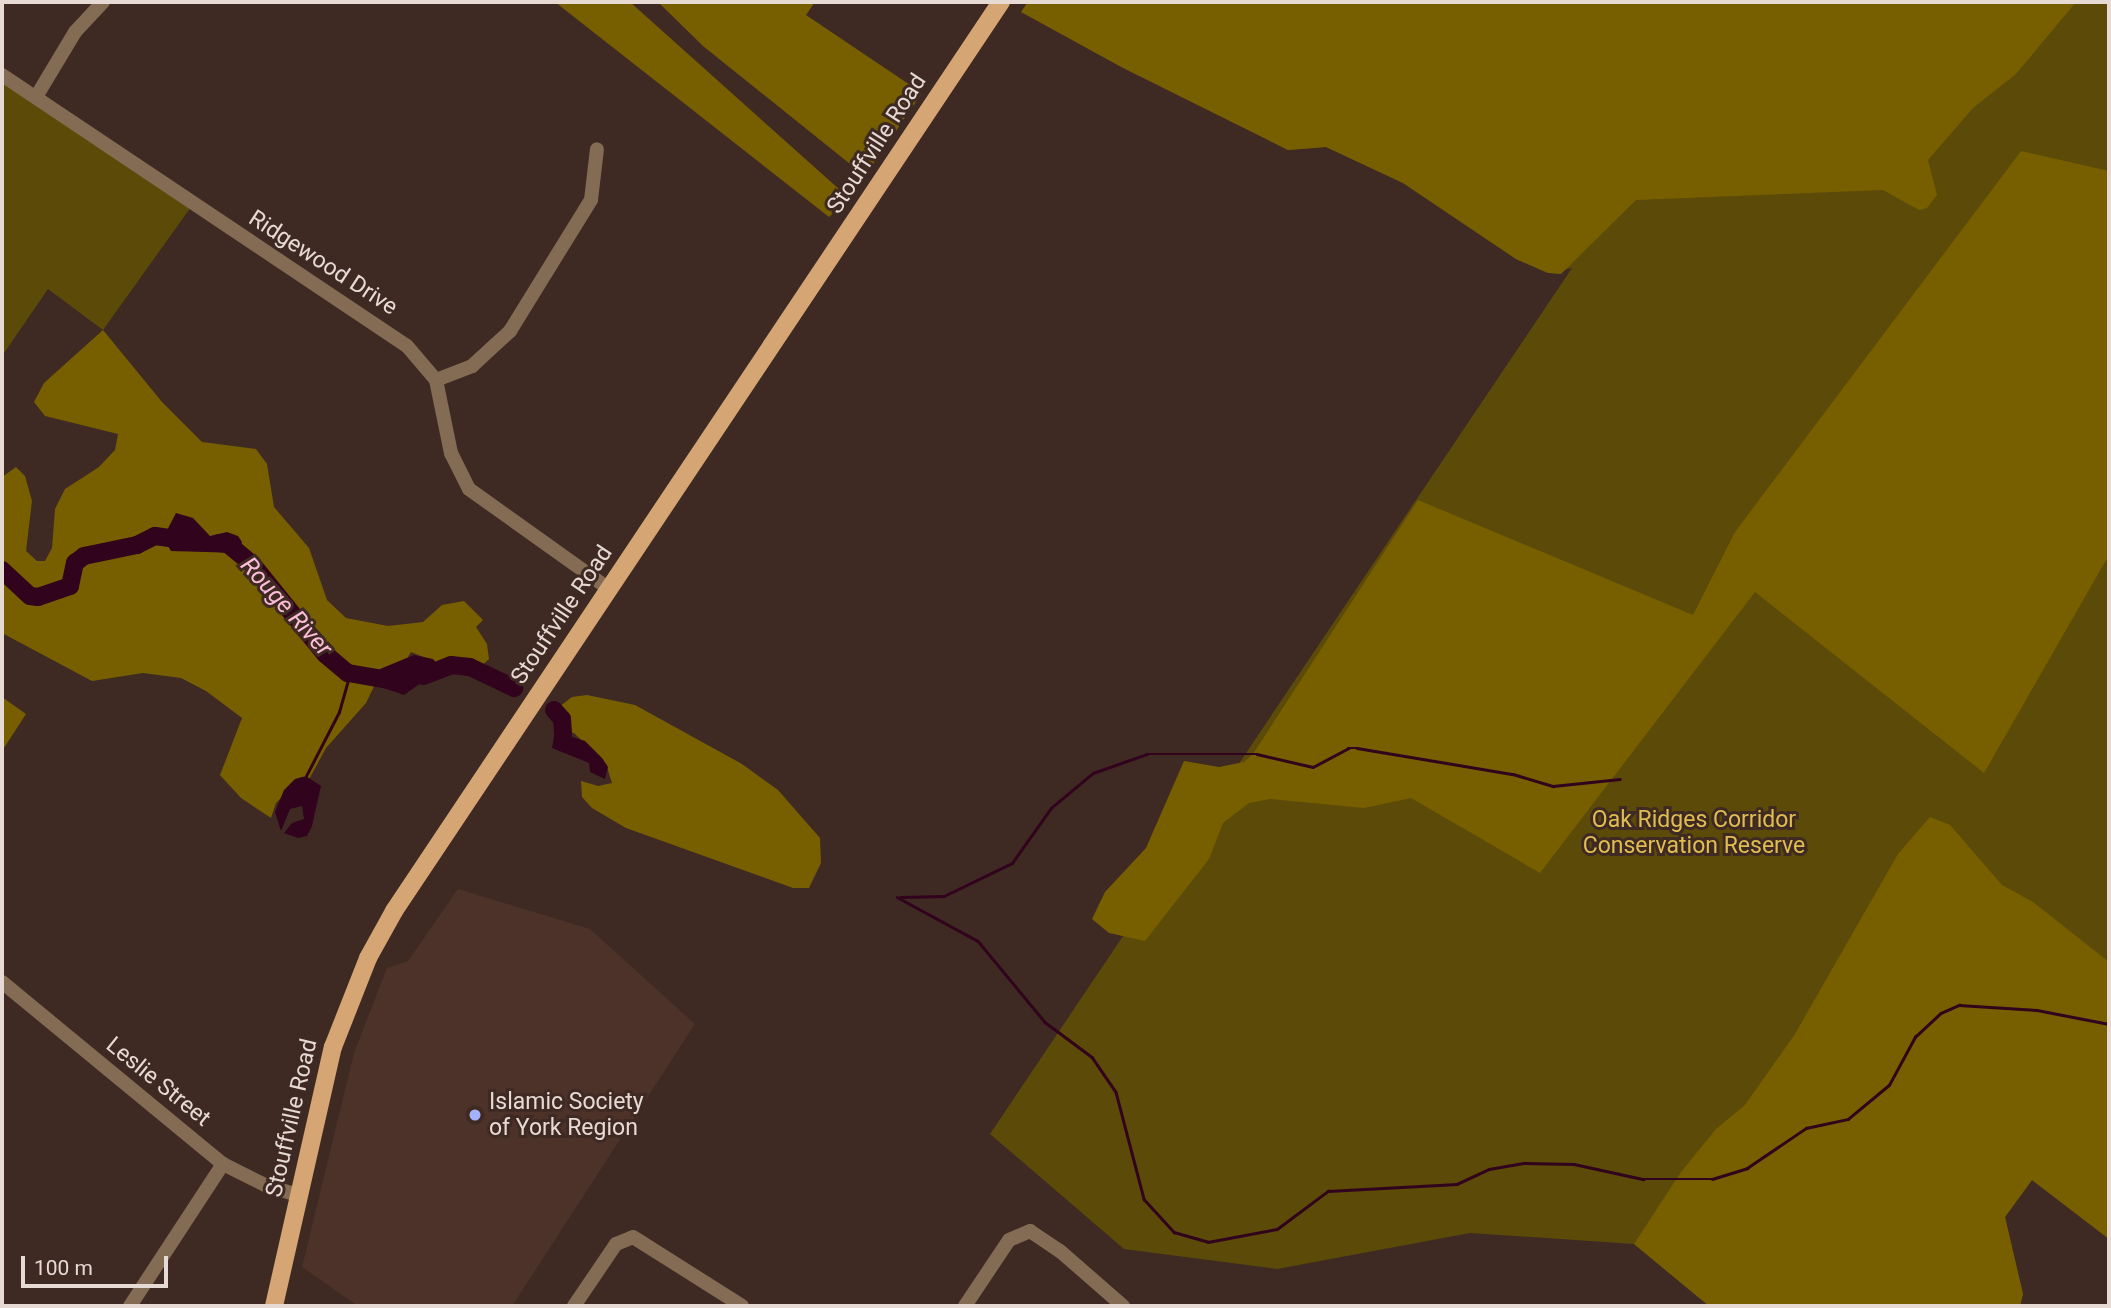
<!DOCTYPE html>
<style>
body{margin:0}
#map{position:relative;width:2111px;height:1308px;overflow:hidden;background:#3e2a23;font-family:Roboto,sans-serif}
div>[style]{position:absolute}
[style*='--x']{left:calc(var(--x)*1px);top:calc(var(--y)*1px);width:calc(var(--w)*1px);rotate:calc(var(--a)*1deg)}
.built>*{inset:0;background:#4c3228}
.green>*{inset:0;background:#5c4a08}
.forest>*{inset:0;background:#775f00}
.water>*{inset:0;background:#32031d}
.stream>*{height:2.5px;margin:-1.25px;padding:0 1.25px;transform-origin:1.25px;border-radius:1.25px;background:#32031d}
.river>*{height:18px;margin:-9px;padding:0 9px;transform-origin:9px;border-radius:9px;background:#32031d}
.minor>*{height:14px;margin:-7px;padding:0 7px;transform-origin:7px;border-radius:7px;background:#836b54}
.major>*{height:18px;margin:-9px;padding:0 9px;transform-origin:9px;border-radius:9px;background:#d6a574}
.dots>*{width:19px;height:19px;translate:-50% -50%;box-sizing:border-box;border:4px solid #3e2a23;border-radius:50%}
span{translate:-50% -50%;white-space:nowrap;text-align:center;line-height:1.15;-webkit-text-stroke:6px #3e2a23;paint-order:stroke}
.street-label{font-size:23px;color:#e7dad5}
.park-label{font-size:23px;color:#e0bd50}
.poi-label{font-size:23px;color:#e7dad5}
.left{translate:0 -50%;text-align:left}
.water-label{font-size:24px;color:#fdbeda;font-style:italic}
.frame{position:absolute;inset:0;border:4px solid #e7dad5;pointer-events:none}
.scale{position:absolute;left:21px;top:1256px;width:147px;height:32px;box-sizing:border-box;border:4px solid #e7dad5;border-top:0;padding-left:9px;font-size:21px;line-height:24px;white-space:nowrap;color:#e7dad5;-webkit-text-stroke:5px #3e2a23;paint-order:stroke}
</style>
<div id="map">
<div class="built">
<i style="clip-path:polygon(458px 889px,590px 929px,695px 1024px,512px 1306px,358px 1306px,302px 1267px,354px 1053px,387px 968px,408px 961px)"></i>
</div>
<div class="green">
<i style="clip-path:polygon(1028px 2px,2109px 2px,2109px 1239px,2032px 1180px,2005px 1217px,2023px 1294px,2020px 1306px,1709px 1306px,1634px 1244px,1470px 1233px,1277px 1269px,1124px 1249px,990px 1134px,1572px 268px,1548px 273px,1516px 259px,1403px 183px,1326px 147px,1288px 150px,1021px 12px)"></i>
<i style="clip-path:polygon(2px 67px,196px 200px,103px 330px,48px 289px,2px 356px)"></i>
</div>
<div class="forest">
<i style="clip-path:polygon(555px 2px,630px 2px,849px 198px,829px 217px)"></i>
<i style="clip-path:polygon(658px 2px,815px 2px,806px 15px,922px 93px,865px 176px,703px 46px)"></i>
<i style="clip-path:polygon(1028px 2px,2076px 2px,2016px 74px,1973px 108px,1928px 160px,1937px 195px,1927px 208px,1919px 210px,1883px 190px,1636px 200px,1561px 274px,1548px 273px,1516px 259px,1403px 183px,1326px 147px,1288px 150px,1123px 68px,1021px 12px)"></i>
<i style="clip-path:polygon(2021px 151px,2109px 171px,2109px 555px,1984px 773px,1755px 592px,1540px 873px,1411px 798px,1364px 808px,1270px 799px,1249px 803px,1223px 823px,1209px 859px,1145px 941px,1109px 933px,1092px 919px,1105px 892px,1146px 848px,1184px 761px,1219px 767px,1244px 762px,1253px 754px,1418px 500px,1693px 615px,1735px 532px)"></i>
<i style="clip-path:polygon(103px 330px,162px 402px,202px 442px,256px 449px,267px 464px,274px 507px,309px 548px,327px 600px,346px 618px,388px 626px,423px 622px,442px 605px,464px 601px,483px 620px,476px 627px,487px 644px,489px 659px,477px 670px,446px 666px,411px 652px,402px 668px,380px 674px,366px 703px,326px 748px,307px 783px,301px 777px,276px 803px,271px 818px,241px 798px,220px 775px,242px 718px,206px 691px,181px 678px,143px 673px,92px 681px,2px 633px,2px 477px,16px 467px,25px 476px,32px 501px,26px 551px,37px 561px,45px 561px,52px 548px,55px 509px,65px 489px,99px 467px,115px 450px,118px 434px,45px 416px,34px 402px,44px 383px)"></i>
<i style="clip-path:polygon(587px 695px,635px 705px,742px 764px,778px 790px,820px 838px,821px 863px,809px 888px,793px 888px,626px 828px,592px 808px,582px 797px,581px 781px,598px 786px,612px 783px,606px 764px,574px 733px,558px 728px,559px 707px,572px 697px)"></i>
<i style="clip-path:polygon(2px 697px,26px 714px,2px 751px)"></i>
<i style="clip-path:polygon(1930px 817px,1950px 825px,2002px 885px,2033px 902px,2109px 962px,2109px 1239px,2032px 1180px,2005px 1217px,2023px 1294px,2020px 1306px,1709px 1306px,1634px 1244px,1681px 1172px,1716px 1129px,1745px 1105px,1795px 1034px,1898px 854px)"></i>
</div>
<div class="water">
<i style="clip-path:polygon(176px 513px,193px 518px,210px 536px,227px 532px,238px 536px,242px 542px,239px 553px,171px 551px,163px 538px)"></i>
<i style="clip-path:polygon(414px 655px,433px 659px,443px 672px,438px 679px,421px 683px,404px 695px,378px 686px,375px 679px,380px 669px)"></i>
<i style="clip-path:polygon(563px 734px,585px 741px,602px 758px,608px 767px,605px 779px,590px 772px,589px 763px,552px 748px,554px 736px)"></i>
<i style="clip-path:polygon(306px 776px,321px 786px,312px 826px,307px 836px,298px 838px,284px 833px,292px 823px,304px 819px,302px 806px,290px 809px,281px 831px,275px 812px,284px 790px,295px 779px)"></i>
</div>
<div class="stream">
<i style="--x:306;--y:776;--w:72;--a:-62.7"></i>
<i style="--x:339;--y:712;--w:41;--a:-74.2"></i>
<i style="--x:897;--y:897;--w:92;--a:28.5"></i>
<i style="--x:978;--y:941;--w:105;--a:50.4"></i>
<i style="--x:1045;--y:1022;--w:59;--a:36.7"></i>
<i style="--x:1092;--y:1057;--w:42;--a:55.6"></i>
<i style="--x:1116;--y:1092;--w:111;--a:75.3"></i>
<i style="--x:1144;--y:1199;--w:45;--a:47.7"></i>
<i style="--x:1174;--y:1232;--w:35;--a:16"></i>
<i style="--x:1208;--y:1242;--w:70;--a:-10.7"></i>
<i style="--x:1277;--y:1229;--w:64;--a:-36.7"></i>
<i style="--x:1328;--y:1191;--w:129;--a:-3.1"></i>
<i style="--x:1457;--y:1184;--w:35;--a:-25"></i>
<i style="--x:1489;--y:1169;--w:36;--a:-10"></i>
<i style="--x:1524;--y:1163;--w:50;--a:1.1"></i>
<i style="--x:1574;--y:1164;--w:71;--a:12.3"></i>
<i style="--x:1643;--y:1179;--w:69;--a:0"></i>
<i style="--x:1712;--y:1179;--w:37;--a:-17"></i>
<i style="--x:1747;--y:1168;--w:71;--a:-34.1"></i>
<i style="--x:1806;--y:1128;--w:43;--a:-12.1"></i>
<i style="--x:1848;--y:1119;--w:53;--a:-39.7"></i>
<i style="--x:1889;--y:1085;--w:55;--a:-61.6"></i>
<i style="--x:1915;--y:1037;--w:35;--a:-43"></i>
<i style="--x:1941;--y:1013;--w:20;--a:-24"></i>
<i style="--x:1959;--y:1005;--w:78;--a:3.7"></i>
<i style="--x:2037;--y:1010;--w:73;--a:11"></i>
<i style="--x:900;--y:897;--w:44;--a:-1.3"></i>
<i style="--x:944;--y:896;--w:76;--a:-25.9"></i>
<i style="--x:1012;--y:863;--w:67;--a:-54.7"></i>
<i style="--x:1051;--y:808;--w:55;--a:-39.8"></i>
<i style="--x:1093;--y:773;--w:57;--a:-19.4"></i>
<i style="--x:1147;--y:754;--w:110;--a:0"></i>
<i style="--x:1257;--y:754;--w:57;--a:13.1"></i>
<i style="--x:1313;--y:767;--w:40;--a:-28"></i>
<i style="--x:1348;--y:748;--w:9;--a:0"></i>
<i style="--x:1357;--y:748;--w:158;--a:9.5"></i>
<i style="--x:1513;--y:774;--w:42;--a:16.7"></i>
<i style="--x:1553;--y:786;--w:67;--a:-6"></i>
</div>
<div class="river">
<i style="--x:219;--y:543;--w:9;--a:6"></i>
<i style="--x:228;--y:544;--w:31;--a:40"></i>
<i style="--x:252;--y:564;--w:116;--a:51"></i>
<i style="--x:325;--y:654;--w:30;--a:40"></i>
<i style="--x:348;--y:673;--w:48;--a:9.7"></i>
<i style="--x:2;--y:570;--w:38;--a:43"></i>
<i style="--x:30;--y:596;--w:8;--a:7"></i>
<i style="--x:38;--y:597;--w:34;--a:-19"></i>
<i style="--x:70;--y:586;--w:24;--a:-78"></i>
<i style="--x:75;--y:563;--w:11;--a:-38"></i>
<i style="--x:84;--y:556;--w:54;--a:-11.7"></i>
<i style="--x:137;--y:545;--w:20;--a:-27"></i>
<i style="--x:155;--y:536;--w:29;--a:8"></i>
<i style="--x:423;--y:676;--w:30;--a:-21"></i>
<i style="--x:451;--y:665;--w:19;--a:6"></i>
<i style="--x:470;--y:667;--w:49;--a:25.5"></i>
<i style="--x:554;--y:710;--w:12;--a:48"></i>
<i style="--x:562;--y:719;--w:15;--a:86"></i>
</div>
<div class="minor">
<i style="--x:2;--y:75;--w:487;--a:33.8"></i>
<i style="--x:407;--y:346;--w:45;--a:49.5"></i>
<i style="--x:436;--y:380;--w:75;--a:78.4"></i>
<i style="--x:451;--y:453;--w:40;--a:63.4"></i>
<i style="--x:469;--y:489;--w:172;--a:35.5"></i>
<i style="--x:36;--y:97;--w:76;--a:-59"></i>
<i style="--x:75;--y:32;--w:41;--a:-47"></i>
<i style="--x:436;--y:380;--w:39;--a:-21"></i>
<i style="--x:472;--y:366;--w:52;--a:-42.6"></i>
<i style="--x:510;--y:331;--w:154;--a:-58.3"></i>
<i style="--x:591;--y:200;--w:51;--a:-83.3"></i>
<i style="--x:2;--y:982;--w:286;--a:39.5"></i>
<i style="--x:223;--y:1164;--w:47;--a:26.6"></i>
<i style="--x:265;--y:1185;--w:34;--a:17"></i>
<i style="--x:130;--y:1306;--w:170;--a:-56.8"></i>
<i style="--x:574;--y:1306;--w:75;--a:-55.9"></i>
<i style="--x:616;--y:1244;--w:18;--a:-22"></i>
<i style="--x:633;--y:1237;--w:129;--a:32.3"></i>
<i style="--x:965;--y:1306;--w:79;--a:-56.3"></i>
<i style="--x:1009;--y:1240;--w:23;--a:-23"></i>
<i style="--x:1030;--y:1231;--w:36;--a:34"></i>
<i style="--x:1060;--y:1251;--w:84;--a:41.1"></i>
</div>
<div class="major">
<i style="--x:274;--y:1306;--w:266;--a:-77.2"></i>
<i style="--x:333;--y:1047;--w:96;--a:-68.5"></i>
<i style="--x:368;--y:958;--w:54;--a:-61"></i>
<i style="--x:394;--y:911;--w:1093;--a:-56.27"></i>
</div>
<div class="dots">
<i style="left:475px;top:1115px;background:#a4b2fc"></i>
</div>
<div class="street-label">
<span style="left:877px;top:144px;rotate:-57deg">Stouffville Road</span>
<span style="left:323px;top:263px;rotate:33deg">Ridgewood Drive</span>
<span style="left:562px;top:615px;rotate:-56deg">Stouffville Road</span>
<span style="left:158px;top:1082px;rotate:39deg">Leslie Street</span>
<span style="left:292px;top:1118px;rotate:-77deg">Stouffville Road</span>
</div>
<div class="park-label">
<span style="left:1694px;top:833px">Oak Ridges Corridor<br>Conservation Reserve</span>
</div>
<div class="poi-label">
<span class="left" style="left:489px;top:1115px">Islamic Society<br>of York Region</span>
</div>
<div class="water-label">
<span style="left:286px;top:607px;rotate:48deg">Rouge River</span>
</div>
<div class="frame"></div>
<div class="scale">100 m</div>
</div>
